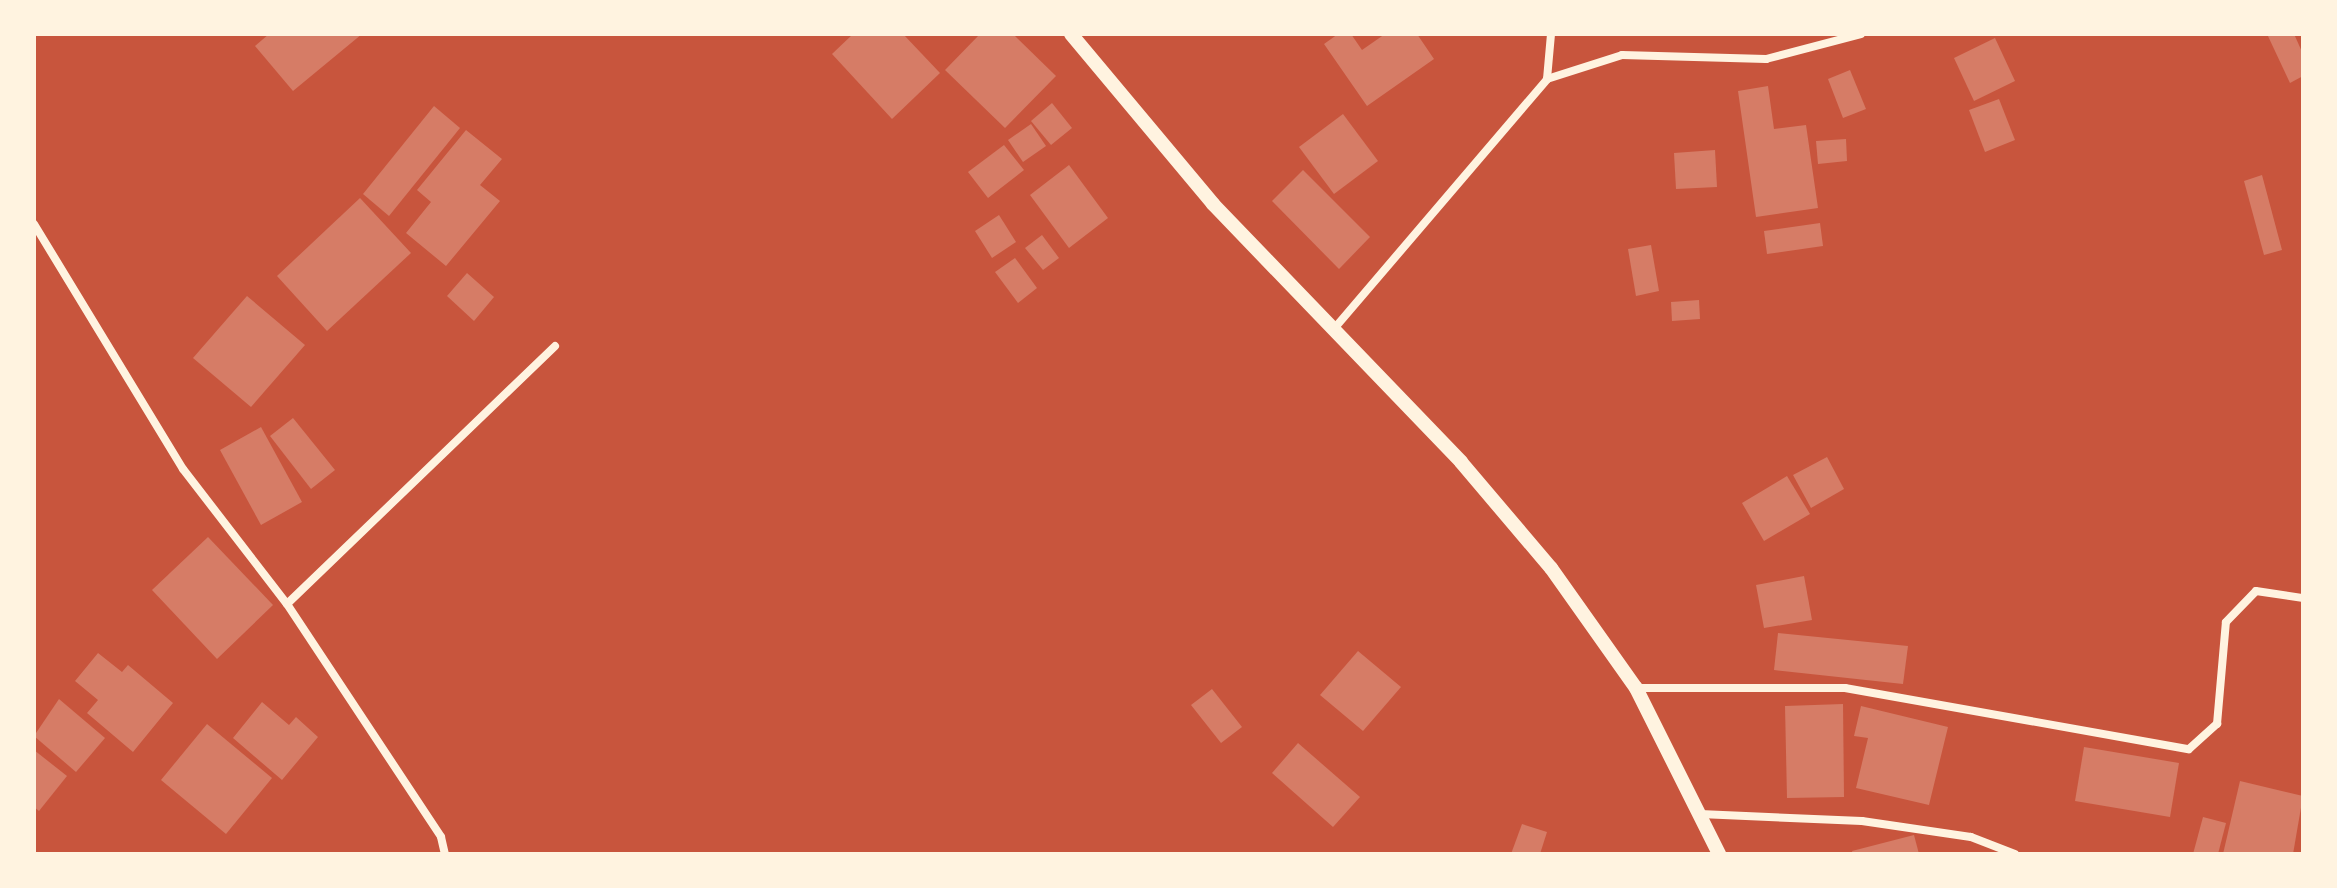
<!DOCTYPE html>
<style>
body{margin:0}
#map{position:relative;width:2337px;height:888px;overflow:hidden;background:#c8553d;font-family:"Times New Roman",serif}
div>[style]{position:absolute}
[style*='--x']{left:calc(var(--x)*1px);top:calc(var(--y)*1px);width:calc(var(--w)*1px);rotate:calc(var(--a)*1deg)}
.building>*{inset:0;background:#d67c66}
.minor>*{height:8px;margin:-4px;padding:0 4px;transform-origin:4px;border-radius:4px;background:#fff3e0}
.tertiary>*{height:14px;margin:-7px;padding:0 7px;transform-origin:7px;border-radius:7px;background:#fff3e0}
span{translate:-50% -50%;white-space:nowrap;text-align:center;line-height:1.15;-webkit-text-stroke:6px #fff3e0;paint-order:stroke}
.frame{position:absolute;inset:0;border:36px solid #fff3e0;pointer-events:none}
</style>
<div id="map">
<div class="building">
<i style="clip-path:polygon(269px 34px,362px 34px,293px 91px,255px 46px)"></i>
<i style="clip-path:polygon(853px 34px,903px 34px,940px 73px,892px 119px,832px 54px)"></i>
<i style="clip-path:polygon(980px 34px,1013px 34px,1056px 76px,1005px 128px,945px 70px)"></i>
<i style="clip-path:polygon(1338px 34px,1351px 34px,1362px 50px,1385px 34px,1417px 34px,1434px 59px,1367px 106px,1324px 44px)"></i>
<i style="clip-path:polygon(2267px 34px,2294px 34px,2303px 54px,2303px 76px,2290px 83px)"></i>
<i style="clip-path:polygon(1995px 38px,2015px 81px,1974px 101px,1954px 58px)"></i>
<i style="clip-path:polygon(1850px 70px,1866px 109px,1843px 118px,1828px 79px)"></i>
<i style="clip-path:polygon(1768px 86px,1774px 129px,1806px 125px,1818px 208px,1756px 217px,1738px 91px)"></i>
<i style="clip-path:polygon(1999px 99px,2015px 140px,1985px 152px,1969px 110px)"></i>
<i style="clip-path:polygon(1052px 103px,1072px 128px,1051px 145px,1031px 121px)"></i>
<i style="clip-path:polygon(434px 106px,460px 128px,389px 216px,363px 194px)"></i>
<i style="clip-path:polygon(1343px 114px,1378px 161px,1334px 194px,1299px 147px)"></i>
<i style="clip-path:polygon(1031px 124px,1046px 146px,1023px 162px,1008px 140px)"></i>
<i style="clip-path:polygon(466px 130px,502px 159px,480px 185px,500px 201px,446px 266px,406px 233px,431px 202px,417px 190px)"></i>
<i style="clip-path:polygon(1846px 139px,1847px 161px,1818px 164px,1816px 141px)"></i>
<i style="clip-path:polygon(1004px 145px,1024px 170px,988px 198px,968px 172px)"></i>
<i style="clip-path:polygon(1715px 150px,1717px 187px,1676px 189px,1674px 153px)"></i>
<i style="clip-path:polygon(1069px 165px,1108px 218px,1069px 248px,1030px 195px)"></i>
<i style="clip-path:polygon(1303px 170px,1370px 237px,1339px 269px,1272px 201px)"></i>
<i style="clip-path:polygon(2262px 175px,2282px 250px,2264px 255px,2244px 181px)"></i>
<i style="clip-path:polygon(360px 198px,411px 253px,327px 331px,277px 276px)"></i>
<i style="clip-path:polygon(999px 215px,1016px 242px,992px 258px,975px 231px)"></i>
<i style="clip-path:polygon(1820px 223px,1823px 246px,1767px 254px,1764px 231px)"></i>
<i style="clip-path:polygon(1042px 235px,1059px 258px,1043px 270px,1025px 248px)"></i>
<i style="clip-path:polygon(1651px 245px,1659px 291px,1636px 296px,1628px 249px)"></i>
<i style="clip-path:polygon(1015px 258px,1037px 288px,1018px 303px,995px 272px)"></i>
<i style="clip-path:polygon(467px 273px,494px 297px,474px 321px,447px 296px)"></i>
<i style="clip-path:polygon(247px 296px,305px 345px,251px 407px,193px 358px)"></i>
<i style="clip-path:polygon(1699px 300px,1700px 319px,1672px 321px,1671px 302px)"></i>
<i style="clip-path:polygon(293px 418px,335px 470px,311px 489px,270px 436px)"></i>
<i style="clip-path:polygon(261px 427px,302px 502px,261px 525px,220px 450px)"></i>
<i style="clip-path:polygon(1827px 457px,1844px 489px,1811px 508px,1793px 475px)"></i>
<i style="clip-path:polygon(1787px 476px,1810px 514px,1764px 541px,1742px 503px)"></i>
<i style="clip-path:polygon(208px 537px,273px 605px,217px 659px,152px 590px)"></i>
<i style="clip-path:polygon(1804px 576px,1812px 620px,1764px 628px,1756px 585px)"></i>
<i style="clip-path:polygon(1778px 633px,1908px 646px,1903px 684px,1774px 670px)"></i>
<i style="clip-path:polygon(1358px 651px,1401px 687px,1363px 731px,1320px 695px)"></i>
<i style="clip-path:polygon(98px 653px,122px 672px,128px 665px,173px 703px,133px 752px,87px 713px,98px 700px,75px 681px)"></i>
<i style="clip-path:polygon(1212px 689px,1242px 727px,1221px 743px,1191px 705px)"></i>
<i style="clip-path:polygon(59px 699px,105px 738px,76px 772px,34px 736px)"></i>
<i style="clip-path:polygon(262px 702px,289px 725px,296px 717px,318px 737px,282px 780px,233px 738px)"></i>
<i style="clip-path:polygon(1843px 704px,1844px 797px,1787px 798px,1785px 706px)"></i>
<i style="clip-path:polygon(1861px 706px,1948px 727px,1929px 805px,1856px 788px,1868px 738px,1854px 736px)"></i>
<i style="clip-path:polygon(207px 724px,272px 778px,226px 834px,161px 780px)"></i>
<i style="clip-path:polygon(1298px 743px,1360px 797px,1333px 827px,1272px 773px)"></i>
<i style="clip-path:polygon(2084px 747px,2179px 763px,2170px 817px,2075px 801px)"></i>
<i style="clip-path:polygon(34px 750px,67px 776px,39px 811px,34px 807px)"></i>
<i style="clip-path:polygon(2240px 781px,2303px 796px,2293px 854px,2223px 854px)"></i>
<i style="clip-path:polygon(2203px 817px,2226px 823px,2218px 854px,2193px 854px)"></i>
<i style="clip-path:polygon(1522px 824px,1547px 832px,1540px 854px,1511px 854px)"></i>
<i style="clip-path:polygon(1914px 835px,1919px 854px,1853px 854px,1852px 851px)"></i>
</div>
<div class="minor">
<i style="--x:1547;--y:79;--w:79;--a:-17.7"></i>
<i style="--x:1622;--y:55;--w:144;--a:1.6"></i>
<i style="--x:1766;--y:59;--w:98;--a:-14.7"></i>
<i style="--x:34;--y:224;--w:287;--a:58.7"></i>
<i style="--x:183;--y:469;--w:170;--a:52.4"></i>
<i style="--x:287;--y:604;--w:279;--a:56.5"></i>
<i style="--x:441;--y:837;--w:17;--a:77"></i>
<i style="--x:1333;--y:330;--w:330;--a:-49.5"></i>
<i style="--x:1547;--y:79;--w:45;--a:-84.9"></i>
<i style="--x:287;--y:604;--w:372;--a:-43.9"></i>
<i style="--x:1637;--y:688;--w:208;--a:0"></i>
<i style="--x:1845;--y:688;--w:349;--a:10.1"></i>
<i style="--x:2189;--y:749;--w:38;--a:-42"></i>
<i style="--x:2217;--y:724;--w:102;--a:-85"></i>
<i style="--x:2226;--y:622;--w:43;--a:-45.9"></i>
<i style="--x:2256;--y:591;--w:48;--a:8.5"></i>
<i style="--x:1700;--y:814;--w:162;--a:2.5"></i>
<i style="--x:1862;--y:821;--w:110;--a:8.4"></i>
<i style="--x:1971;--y:837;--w:47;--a:21.1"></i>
</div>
<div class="tertiary">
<i style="--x:1071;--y:34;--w:222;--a:50.1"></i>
<i style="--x:1213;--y:204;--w:358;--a:46.1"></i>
<i style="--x:1461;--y:462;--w:139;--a:49.7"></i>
<i style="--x:1551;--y:568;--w:147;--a:54.7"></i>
<i style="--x:1636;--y:688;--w:186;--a:63.4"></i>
</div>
<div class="frame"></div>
</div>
